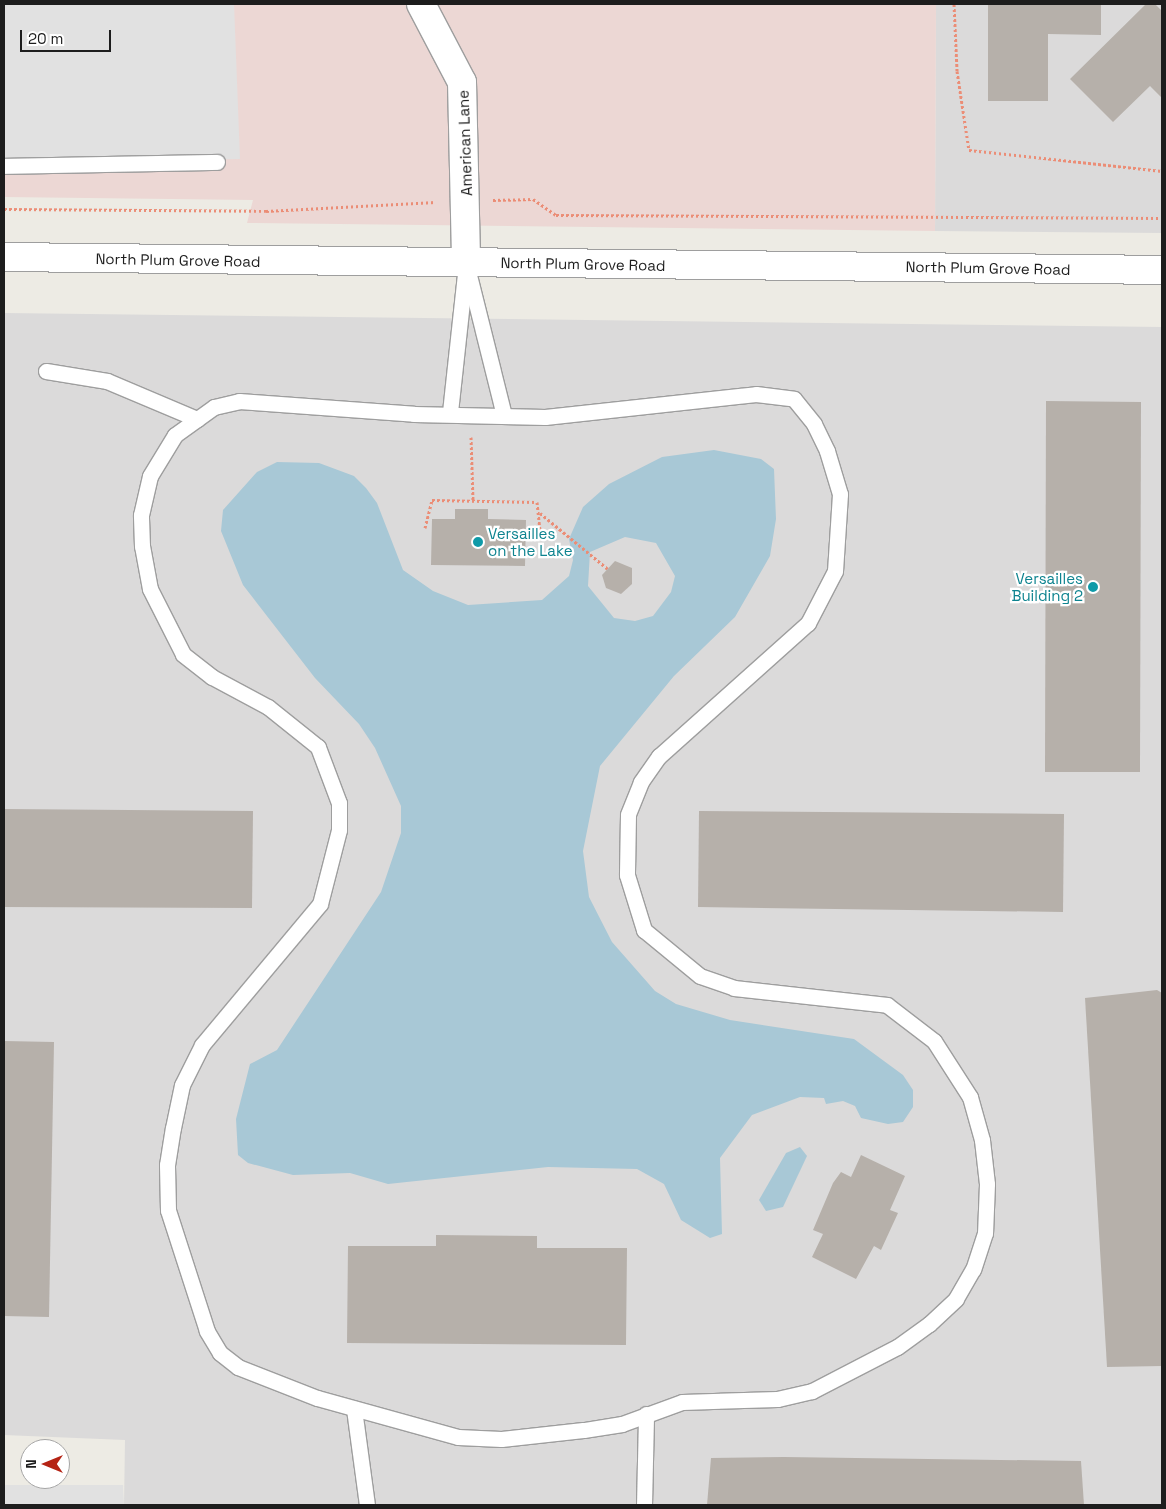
<!DOCTYPE html>
<style>
body{margin:0}
#map{position:relative;width:1166px;height:1509px;overflow:hidden;background:#edebe4;font-family:"Space Grotesk",sans-serif}
div>[style]{position:absolute}
[style*='--x']{left:calc(var(--x)*1px);top:calc(var(--y)*1px);width:calc(var(--w)*1px);rotate:calc(var(--a)*1deg)}
.residential>*{inset:0;background:#dbdada}
.commercial>*{inset:0;background:#ecd7d4}
.parking>*{inset:0;background:#e1e1e1}
.water>*{inset:0;background:#a8c8d6}
.building>*{inset:0;background:#b6b0aa}
.path>*{height:3px;margin-top:-1.5px;transform-origin:0;background:repeating-linear-gradient(90deg,#eb8d76 0 2.5px,transparent 0 5px)}
.roads{filter:drop-shadow(1px 0 #9e9e9e) drop-shadow(-1px 0 #9e9e9e) drop-shadow(0 1px #9e9e9e) drop-shadow(0 -1px #9e9e9e)}
.service>*{height:15px;margin:-7.5px;padding:0 7.5px;transform-origin:7.5px;border-radius:7.5px;background:#fff}
.minor>*{height:28px;margin:-14px;padding:0 14px;transform-origin:14px;border-radius:14px;background:#fff}
.tertiary>*{height:28px;margin:-14px;padding:0 14px;transform-origin:14px;border-radius:14px;background:#fff}
.dots>*{width:14px;height:14px;translate:-50% -50%;box-sizing:border-box;border:2px solid #fff;border-radius:50%}
span{translate:-50% -50%;white-space:nowrap;text-align:center;line-height:1.15;-webkit-text-stroke:4.5px #fff;paint-order:stroke}
.street-label{font-size:15px;color:#1d1d1d}
.culture-label{font-size:15px;color:#0d838f}
.left{translate:0 -50%;text-align:left}
.right{translate:-100% -50%;text-align:right}
.frame{position:absolute;inset:0;border:5px solid #1d1d1d;pointer-events:none}
.north{position:absolute;left:20px;top:1439px;width:50px;height:50px;box-sizing:border-box;background:#fff;border:1px solid #a5a5a5;border-radius:50%;rotate:270deg;font-size:14px;font-weight:700;line-height:20px;text-align:center;color:#1d1d1d}
.north::after{content:'';display:block;margin:auto;width:18px;height:22px;background:#b52314;clip-path:polygon(50% 0,100% 100%,50% 72%,0 100%)}
.scale{position:absolute;left:20px;top:30px;width:91px;height:22px;box-sizing:border-box;border:2px solid #1d1d1d;border-top:0;padding-left:6px;font-size:15px;line-height:18px;white-space:nowrap;color:#1d1d1d;-webkit-text-stroke:4px #fff;paint-order:stroke}
</style>
<div id="map">
<div class="residential">
<i style="clip-path:polygon(936px 4px,1162px 4px,1162px 233px,935px 231px)"></i>
<i style="clip-path:polygon(4px 313px,1162px 327px,1162px 1505px,124px 1505px,125px 1440px,4px 1435px)"></i>
</div>
<div class="commercial">
<i style="clip-path:polygon(4px 4px,936px 4px,935px 231px,247px 223px,253px 200px,4px 197px)"></i>
</div>
<div class="parking">
<i style="clip-path:polygon(4px 4px,234px 4px,240px 159px,4px 164px)"></i>
<i style="clip-path:polygon(4px 1485px,123px 1485px,124px 1505px,4px 1505px)"></i>
</div>
<div class="water">
<i style="clip-path:polygon(evenodd,714px 450px,761px 459px,774px 469px,776px 519px,770px 556px,735px 617px,674px 676px,600px 766px,583px 851px,589px 897px,612px 942px,655px 991px,676px 1004px,730px 1020px,854px 1039px,903px 1075px,913px 1090px,913px 1107px,903px 1122px,888px 1124px,861px 1118px,855px 1106px,843px 1101px,826px 1104px,824px 1098px,800px 1097px,752px 1115px,720px 1158px,722px 1234px,710px 1238px,681px 1220px,664px 1184px,637px 1169px,548px 1167px,388px 1184px,350px 1173px,293px 1175px,248px 1163px,238px 1155px,236px 1119px,250px 1064px,277px 1050px,381px 892px,401px 833px,401px 806px,375px 748px,359px 724px,315px 678px,243px 585px,221px 531px,223px 510px,257px 472px,277px 462px,319px 463px,354px 476px,366px 488px,377px 503px,403px 570px,433px 591px,468px 605px,542px 600px,569px 576px,573px 560px,569px 539px,583px 507px,609px 484px,662px 457px,714px 450px,625px 537px,656px 543px,675px 576px,671px 592px,653px 616px,635px 621px,614px 618px,588px 586px,590px 552px,625px 537px)"></i>
<i style="clip-path:polygon(800px 1147px,807px 1156px,783px 1207px,766px 1211px,759px 1200px,786px 1153px)"></i>
</div>
<div class="building">
<i style="clip-path:polygon(988px 4px,1101px 4px,1101px 35px,1048px 34px,1048px 101px,988px 101px)"></i>
<i style="clip-path:polygon(1146px 4px,1155px 4px,1162px 11px,1162px 98px,1150px 86px,1113px 122px,1070px 79px)"></i>
<i style="clip-path:polygon(1046px 401px,1141px 402px,1140px 772px,1045px 772px)"></i>
<i style="clip-path:polygon(455px 509px,488px 509px,488px 519px,526px 520px,525px 566px,431px 565px,432px 519px,455px 519px)"></i>
<i style="clip-path:polygon(615px 561px,632px 568px,632px 584px,621px 594px,606px 588px,602px 575px)"></i>
<i style="clip-path:polygon(4px 809px,253px 811px,252px 908px,4px 907px)"></i>
<i style="clip-path:polygon(699px 811px,1064px 814px,1063px 912px,698px 907px)"></i>
<i style="clip-path:polygon(1157px 990px,1162px 993px,1162px 1366px,1107px 1367px,1085px 998px)"></i>
<i style="clip-path:polygon(4px 1041px,54px 1042px,49px 1317px,4px 1316px)"></i>
<i style="clip-path:polygon(861px 1155px,905px 1176px,890px 1210px,898px 1213px,881px 1250px,874px 1246px,856px 1279px,812px 1257px,823px 1234px,813px 1230px,833px 1183px,841px 1172px,851px 1177px)"></i>
<i style="clip-path:polygon(436px 1235px,537px 1236px,537px 1248px,627px 1248px,626px 1345px,347px 1343px,348px 1246px,436px 1246px)"></i>
<i style="clip-path:polygon(784px 1457px,1081px 1461px,1084px 1505px,707px 1505px,711px 1458px)"></i>
</div>
<div class="path">
<i style="--x:954;--y:4;--w:67;--a:87.4"></i>
<i style="--x:957;--y:71;--w:80;--a:81.4"></i>
<i style="--x:969;--y:150;--w:194;--a:6.2"></i>
<i style="--x:493;--y:200;--w:40;--a:-1.4"></i>
<i style="--x:533;--y:199;--w:28;--a:35"></i>
<i style="--x:556;--y:215;--w:606;--a:0.28"></i>
<i style="--x:4;--y:209;--w:262;--a:0.4"></i>
<i style="--x:266;--y:211;--w:170;--a:-3"></i>
<i style="--x:471;--y:437;--w:64;--a:88.2"></i>
<i style="--x:540;--y:513;--w:88;--a:39.5"></i>
<i style="--x:425;--y:528;--w:29;--a:-76"></i>
<i style="--x:432;--y:500;--w:105;--a:1.1"></i>
<i style="--x:537;--y:502;--w:28;--a:84"></i>
</div>
<div class="roads">
<div class="service">
<i style="--x:4;--y:166;--w:213;--a:-1.1"></i>
<i style="--x:466;--y:263;--w:157;--a:76"></i>
<i style="--x:46;--y:371;--w:62;--a:9.3"></i>
<i style="--x:107;--y:381;--w:98;--a:22.9"></i>
<i style="--x:756;--y:394;--w:38;--a:7"></i>
<i style="--x:794;--y:399;--w:32;--a:51"></i>
<i style="--x:814;--y:424;--w:30;--a:64"></i>
<i style="--x:827;--y:451;--w:45;--a:73.2"></i>
<i style="--x:840;--y:494;--w:77;--a:93.7"></i>
<i style="--x:835;--y:571;--w:59;--a:117.4"></i>
<i style="--x:808;--y:623;--w:200;--a:138.2"></i>
<i style="--x:659;--y:756;--w:32;--a:125"></i>
<i style="--x:641;--y:782;--w:35;--a:112"></i>
<i style="--x:628;--y:815;--w:60;--a:91"></i>
<i style="--x:627;--y:875;--w:58;--a:72.8"></i>
<i style="--x:644;--y:930;--w:72;--a:39.4"></i>
<i style="--x:700;--y:976;--w:36;--a:19"></i>
<i style="--x:734;--y:988;--w:154;--a:6.3"></i>
<i style="--x:887;--y:1005;--w:59;--a:37.5"></i>
<i style="--x:934;--y:1041;--w:67;--a:57.3"></i>
<i style="--x:970;--y:1097;--w:45;--a:74.4"></i>
<i style="--x:982;--y:1140;--w:44;--a:83.5"></i>
<i style="--x:987;--y:1184;--w:49;--a:92.3"></i>
<i style="--x:985;--y:1233;--w:38;--a:108"></i>
<i style="--x:973;--y:1269;--w:34;--a:120"></i>
<i style="--x:956;--y:1299;--w:37;--a:137"></i>
<i style="--x:929;--y:1324;--w:39;--a:144"></i>
<i style="--x:897;--y:1347;--w:96;--a:152.6"></i>
<i style="--x:812;--y:1391;--w:36;--a:167"></i>
<i style="--x:777;--y:1399;--w:95;--a:178.2"></i>
<i style="--x:682;--y:1402;--w:64;--a:159.9"></i>
<i style="--x:622;--y:1424;--w:39;--a:171"></i>
<i style="--x:583;--y:1430;--w:82;--a:173.7"></i>
<i style="--x:501;--y:1439;--w:43;--a:-177.3"></i>
<i style="--x:458;--y:1437;--w:146;--a:-164.5"></i>
<i style="--x:317;--y:1398;--w:85;--a:-158.6"></i>
<i style="--x:238;--y:1367;--w:23;--a:-142"></i>
<i style="--x:220;--y:1353;--w:26;--a:-121"></i>
<i style="--x:207;--y:1331;--w:127;--a:-107.9"></i>
<i style="--x:168;--y:1210;--w:45;--a:-91.3"></i>
<i style="--x:167;--y:1165;--w:37;--a:-81"></i>
<i style="--x:173;--y:1128;--w:44;--a:-78.2"></i>
<i style="--x:182;--y:1085;--w:45;--a:-63.4"></i>
<i style="--x:202;--y:1045;--w:184;--a:-50.1"></i>
<i style="--x:320;--y:904;--w:76;--a:-75.6"></i>
<i style="--x:339;--y:830;--w:27;--a:-90"></i>
<i style="--x:339;--y:803;--w:60;--a:-110.6"></i>
<i style="--x:318;--y:747;--w:64;--a:-141.3"></i>
<i style="--x:268;--y:707;--w:64;--a:-151.8"></i>
<i style="--x:212;--y:677;--w:37;--a:-142"></i>
<i style="--x:183;--y:654;--w:73;--a:-116.9"></i>
<i style="--x:150;--y:589;--w:44;--a:-100.5"></i>
<i style="--x:142;--y:546;--w:31;--a:-92"></i>
<i style="--x:141;--y:515;--w:40;--a:-77"></i>
<i style="--x:150;--y:476;--w:48;--a:-58.6"></i>
<i style="--x:175;--y:435;--w:48;--a:-35.7"></i>
<i style="--x:214;--y:407;--w:26;--a:-13"></i>
<i style="--x:239;--y:401;--w:175;--a:4.2"></i>
<i style="--x:414;--y:414;--w:131;--a:1.3"></i>
<i style="--x:545;--y:417;--w:212;--a:-6.2"></i>
<i style="--x:450;--y:412;--w:138;--a:-83.8"></i>
<i style="--x:354;--y:1409;--w:97;--a:82.3"></i>
<i style="--x:644;--y:1505;--w:91;--a:-88.7"></i>
</div>
<div class="minor">
<i style="--x:421;--y:4;--w:88;--a:62.3"></i>
<i style="--x:462;--y:82;--w:181;--a:88.7"></i>
</div>
<div class="tertiary">
<i style="--x:4;--y:257;--w:1158;--a:0.64"></i>
</div>
</div>
<div class="dots">
<i style="left:478px;top:542px;background:#0f9aa8"></i>
<i style="left:1093px;top:587px;background:#0f9aa8"></i>
</div>
<div class="street-label">
<span style="left:465px;top:143px;rotate:-92deg">American Lane</span>
<span style="left:178px;top:260px;rotate:1deg">North Plum Grove Road</span>
<span style="left:583px;top:264px;rotate:1deg">North Plum Grove Road</span>
<span style="left:988px;top:268px;rotate:1deg">North Plum Grove Road</span>
</div>
<div class="culture-label">
<span class="left" style="left:488px;top:542px">Versailles<br>on the Lake</span>
<span class="right" style="left:1083px;top:587px">Versailles<br>Building 2</span>
</div>
<div class="frame"></div>
<div class="north">N</div>
<div class="scale">20 m</div>
</div>
